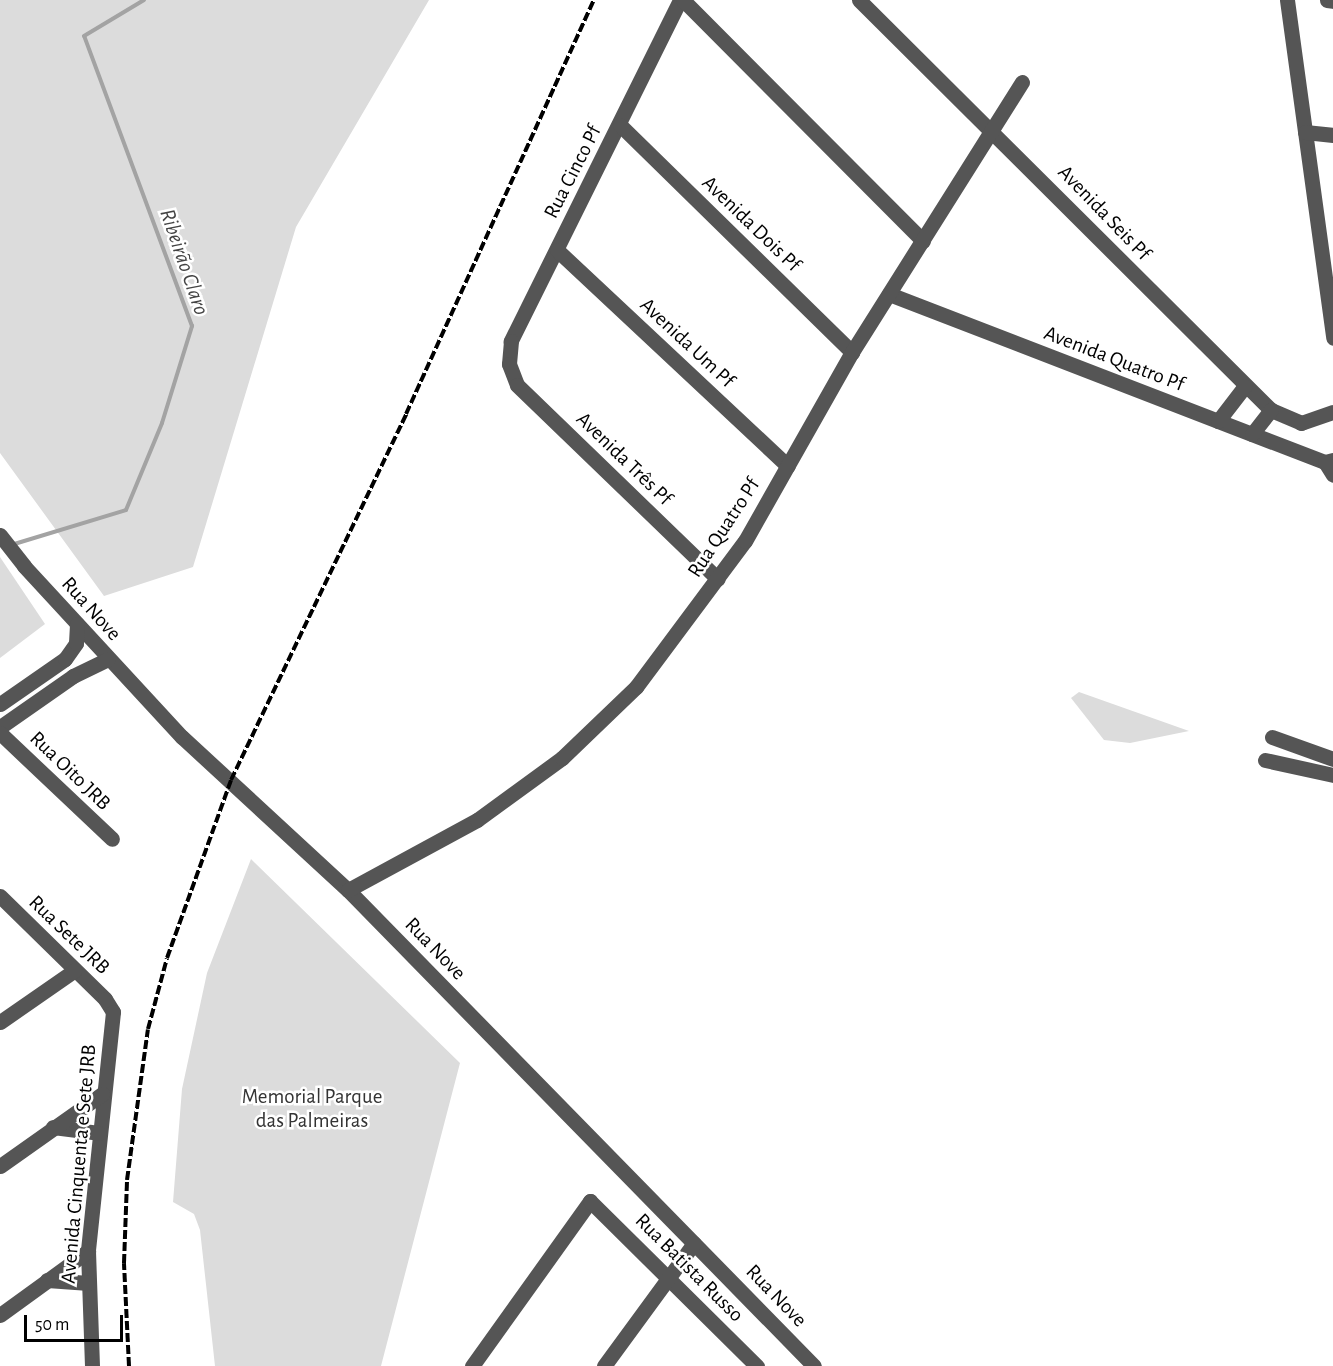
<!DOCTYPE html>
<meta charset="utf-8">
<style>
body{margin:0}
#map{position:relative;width:1333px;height:1366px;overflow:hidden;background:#fff;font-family:"Alegreya Sans",sans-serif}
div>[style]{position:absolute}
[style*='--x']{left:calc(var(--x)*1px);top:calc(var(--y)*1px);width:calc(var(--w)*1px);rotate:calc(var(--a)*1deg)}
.green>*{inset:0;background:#dcdcdc}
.stream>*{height:4px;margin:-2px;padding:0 2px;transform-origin:2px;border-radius:2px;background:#a3a3a3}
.minor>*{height:15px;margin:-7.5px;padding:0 7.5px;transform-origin:7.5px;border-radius:7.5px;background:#555}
.rail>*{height:4px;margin-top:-2px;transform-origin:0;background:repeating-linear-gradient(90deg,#000 0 9px,transparent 0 12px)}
span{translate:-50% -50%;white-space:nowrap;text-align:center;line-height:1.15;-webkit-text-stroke:5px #fff;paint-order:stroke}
.street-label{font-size:21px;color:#000}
.park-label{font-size:21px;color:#333}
.water-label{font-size:22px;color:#444;font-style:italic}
.scale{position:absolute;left:24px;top:1315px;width:99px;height:27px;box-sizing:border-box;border:3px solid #000;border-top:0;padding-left:8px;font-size:18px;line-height:21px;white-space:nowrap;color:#000;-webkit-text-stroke:4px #fff;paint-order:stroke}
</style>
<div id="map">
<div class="green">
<i style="clip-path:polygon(0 0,429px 0,296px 227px,193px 567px,104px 596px,0 453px)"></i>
<i style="clip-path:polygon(0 557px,45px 624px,0 658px)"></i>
<i style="clip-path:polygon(1079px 692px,1189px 731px,1130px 743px,1104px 740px,1071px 698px)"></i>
<i style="clip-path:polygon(251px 859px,460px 1063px,381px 1366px,215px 1366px,200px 1230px,194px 1214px,173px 1202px,182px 1089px,207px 973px)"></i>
</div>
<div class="stream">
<i style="--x:11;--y:545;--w:120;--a:-16.9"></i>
<i style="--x:126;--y:510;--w:94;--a:-67.5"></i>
<i style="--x:162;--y:423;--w:102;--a:-72.8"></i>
<i style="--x:192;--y:326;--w:309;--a:-110.4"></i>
<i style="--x:84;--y:36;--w:70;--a:-31"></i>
</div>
<div class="minor">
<i style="--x:680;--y:0;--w:381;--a:116.4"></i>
<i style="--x:511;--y:341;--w:23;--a:95"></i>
<i style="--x:509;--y:364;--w:22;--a:69"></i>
<i style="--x:517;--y:385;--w:279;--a:44"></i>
<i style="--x:683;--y:0;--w:340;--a:45.1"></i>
<i style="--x:859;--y:0;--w:581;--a:44.86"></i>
<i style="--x:1271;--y:410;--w:33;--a:23"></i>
<i style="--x:1301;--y:423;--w:34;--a:-19"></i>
<i style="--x:1287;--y:0;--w:341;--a:82.2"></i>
<i style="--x:1327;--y:0;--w:6;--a:9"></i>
<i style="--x:620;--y:125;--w:325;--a:44.4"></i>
<i style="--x:1305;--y:132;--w:28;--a:6"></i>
<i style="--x:557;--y:250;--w:316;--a:43.1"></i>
<i style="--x:889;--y:294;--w:467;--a:21.1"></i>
<i style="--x:1325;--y:462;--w:8;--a:-14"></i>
<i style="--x:1218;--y:421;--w:44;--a:-52.4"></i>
<i style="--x:1252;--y:434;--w:31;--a:-52"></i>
<i style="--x:1325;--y:462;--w:15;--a:58"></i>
<i style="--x:0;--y:535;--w:39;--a:52"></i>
<i style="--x:24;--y:566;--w:233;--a:47.3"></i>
<i style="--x:182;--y:737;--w:226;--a:42.7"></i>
<i style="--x:348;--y:890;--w:666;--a:45.61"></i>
<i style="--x:0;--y:704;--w:79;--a:-34.7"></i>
<i style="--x:65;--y:659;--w:19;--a:-55"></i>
<i style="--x:76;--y:643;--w:19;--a:-87"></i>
<i style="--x:0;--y:727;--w:89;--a:-34.9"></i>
<i style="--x:73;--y:676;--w:39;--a:-26"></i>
<i style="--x:0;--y:733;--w:154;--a:43.4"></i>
<i style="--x:1272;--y:737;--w:65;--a:19.8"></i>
<i style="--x:1265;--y:760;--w:70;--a:12.4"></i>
<i style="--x:348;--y:890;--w:147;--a:-28.5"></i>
<i style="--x:477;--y:820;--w:105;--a:-36.1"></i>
<i style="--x:562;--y:758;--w:103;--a:-43.8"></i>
<i style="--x:636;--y:687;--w:182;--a:-53.3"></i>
<i style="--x:745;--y:541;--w:217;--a:-60.5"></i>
<i style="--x:852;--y:352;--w:319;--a:-57.8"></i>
<i style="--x:0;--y:896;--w:147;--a:44.4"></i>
<i style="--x:105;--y:999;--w:15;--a:58"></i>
<i style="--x:113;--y:1012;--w:240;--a:96"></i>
<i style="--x:88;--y:1251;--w:115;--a:88"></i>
<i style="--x:0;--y:1022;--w:91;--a:-34.7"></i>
<i style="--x:53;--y:1127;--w:46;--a:7.4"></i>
<i style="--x:0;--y:1166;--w:125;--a:-35.2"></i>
<i style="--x:47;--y:1280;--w:42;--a:4.1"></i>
<i style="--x:0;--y:1315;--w:109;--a:-36"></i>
<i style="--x:472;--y:1366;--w:203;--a:-54.4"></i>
<i style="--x:590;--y:1201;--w:235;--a:44.7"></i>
<i style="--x:604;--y:1366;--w:152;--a:-53.8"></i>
</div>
<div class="rail">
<i style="--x:129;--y:1366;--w:103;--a:-92.8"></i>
<i style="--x:124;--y:1263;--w:83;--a:-87.9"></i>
<i style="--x:127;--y:1180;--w:152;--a:-82.1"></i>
<i style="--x:148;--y:1029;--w:73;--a:-75"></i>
<i style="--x:167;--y:958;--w:189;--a:-70.2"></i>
<i style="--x:231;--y:780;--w:406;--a:-64.4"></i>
<i style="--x:406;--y:414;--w:455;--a:-65.6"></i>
</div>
<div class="street-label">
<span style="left:573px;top:172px;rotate:-63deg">Rua Cinco Pf</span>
<span style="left:1104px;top:213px;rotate:46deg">Avenida Seis Pf</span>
<span style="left:751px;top:224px;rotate:44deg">Avenida Dois Pf</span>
<span style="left:687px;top:343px;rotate:43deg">Avenida Um Pf</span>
<span style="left:1114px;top:359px;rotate:21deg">Avenida Quatro Pf</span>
<span style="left:624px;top:459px;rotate:44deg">Avenida Três Pf</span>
<span style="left:724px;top:528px;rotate:-57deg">Rua Quatro Pf</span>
<span style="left:91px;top:609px;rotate:48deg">Rua Nove</span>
<span style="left:70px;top:771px;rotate:44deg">Rua Oito JRB</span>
<span style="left:69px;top:935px;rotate:44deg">Rua Sete JRB</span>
<span style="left:435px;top:949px;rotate:46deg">Rua Nove</span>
<span style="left:79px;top:1164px;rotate:-85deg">Avenida Cinquenta e Sete JRB</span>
<span style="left:689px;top:1268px;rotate:45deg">Rua Batista Russo</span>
<span style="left:776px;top:1296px;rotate:46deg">Rua Nove</span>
</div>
<div class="park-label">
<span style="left:312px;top:1109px">Memorial Parque<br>das Palmeiras</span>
</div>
<div class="water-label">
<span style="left:184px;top:262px;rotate:71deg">Ribeirão Claro</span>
</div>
<div class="scale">50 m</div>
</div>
